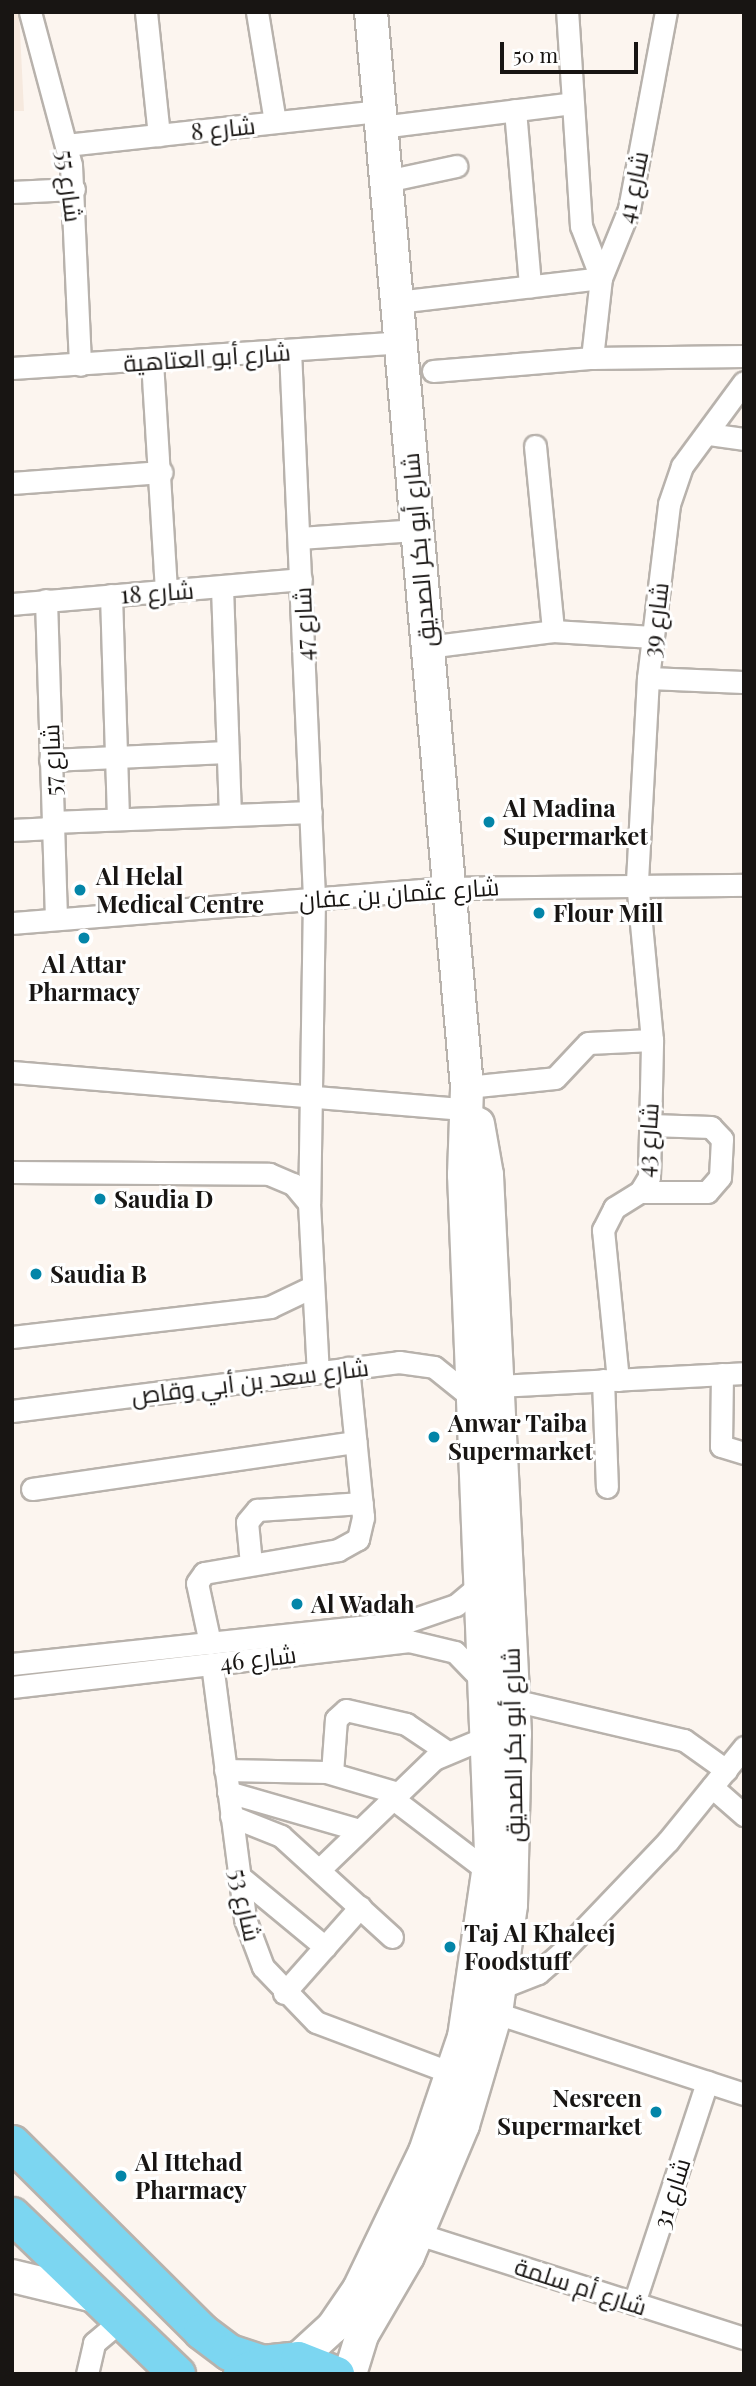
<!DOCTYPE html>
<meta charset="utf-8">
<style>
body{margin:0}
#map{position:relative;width:756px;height:2386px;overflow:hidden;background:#fcf5ef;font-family:"Playfair Display",Cairo,serif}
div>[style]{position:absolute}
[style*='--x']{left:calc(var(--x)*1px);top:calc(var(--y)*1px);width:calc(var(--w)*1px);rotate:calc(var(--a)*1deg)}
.built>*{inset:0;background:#f6e9de}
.roads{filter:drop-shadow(2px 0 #b8b2ac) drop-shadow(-2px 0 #b8b2ac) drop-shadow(0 2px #b8b2ac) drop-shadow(0 -2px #b8b2ac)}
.street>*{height:21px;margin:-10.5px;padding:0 10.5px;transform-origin:10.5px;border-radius:10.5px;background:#fff}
.secondary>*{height:32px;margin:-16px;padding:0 16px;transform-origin:16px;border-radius:16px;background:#fff}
.primary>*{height:35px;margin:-17.5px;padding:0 17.5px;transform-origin:17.5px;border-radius:17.5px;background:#7cd6f1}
.dots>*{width:19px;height:19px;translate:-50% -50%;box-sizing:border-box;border:4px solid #fff;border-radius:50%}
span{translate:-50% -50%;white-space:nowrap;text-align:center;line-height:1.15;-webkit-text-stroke:6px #fff;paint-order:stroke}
.street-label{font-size:24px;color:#181513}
.poi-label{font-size:24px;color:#181513;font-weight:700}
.left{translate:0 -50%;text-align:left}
.right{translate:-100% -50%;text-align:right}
.frame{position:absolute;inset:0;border:14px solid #181513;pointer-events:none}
.scale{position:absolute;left:500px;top:42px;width:138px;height:32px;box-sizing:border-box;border:4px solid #181513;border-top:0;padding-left:9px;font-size:21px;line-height:24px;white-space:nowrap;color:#181513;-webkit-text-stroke:5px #fff;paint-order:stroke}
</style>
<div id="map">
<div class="built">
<i style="clip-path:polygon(12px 12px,19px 12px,24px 111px,12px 111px)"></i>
</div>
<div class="roads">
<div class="street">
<i style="--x:30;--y:12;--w:158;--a:75"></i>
<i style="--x:71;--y:165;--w:200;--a:87.4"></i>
<i style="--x:146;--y:12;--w:124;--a:84"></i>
<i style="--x:257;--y:12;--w:111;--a:80.7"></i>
<i style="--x:515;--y:110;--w:177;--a:85.1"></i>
<i style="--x:381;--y:127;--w:193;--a:-7.1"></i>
<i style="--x:66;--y:145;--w:316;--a:-6.2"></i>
<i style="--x:386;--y:181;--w:72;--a:-12.1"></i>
<i style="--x:12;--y:192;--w:62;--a:-2.8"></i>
<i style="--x:397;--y:302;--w:205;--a:-6.7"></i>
<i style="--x:601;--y:278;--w:56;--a:-111"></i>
<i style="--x:581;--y:226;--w:214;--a:-93.7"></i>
<i style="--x:290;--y:350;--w:549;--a:87.49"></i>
<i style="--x:314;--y:898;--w:305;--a:90.9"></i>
<i style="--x:309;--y:1203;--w:169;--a:87"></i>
<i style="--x:592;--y:358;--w:81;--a:-83.6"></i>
<i style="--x:601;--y:278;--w:74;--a:-67.9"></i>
<i style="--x:629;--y:209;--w:200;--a:-79.4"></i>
<i style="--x:152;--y:361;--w:232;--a:86.5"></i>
<i style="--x:12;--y:368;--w:390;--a:-3.8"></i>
<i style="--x:433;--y:371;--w:160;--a:-4.7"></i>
<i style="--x:592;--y:358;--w:152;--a:-0.8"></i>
<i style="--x:709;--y:434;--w:35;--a:8"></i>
<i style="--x:535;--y:446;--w:186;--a:84.4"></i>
<i style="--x:12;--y:483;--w:150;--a:-4.2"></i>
<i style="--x:299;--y:538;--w:116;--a:-3.9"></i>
<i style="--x:222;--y:587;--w:227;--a:88"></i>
<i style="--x:111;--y:595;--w:224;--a:88.2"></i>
<i style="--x:46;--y:600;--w:319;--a:88.2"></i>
<i style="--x:12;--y:604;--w:290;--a:-4.9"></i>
<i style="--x:427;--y:647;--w:127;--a:-7.2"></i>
<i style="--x:553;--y:631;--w:100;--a:3.4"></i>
<i style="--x:648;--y:678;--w:96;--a:2.4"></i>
<i style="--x:50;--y:760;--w:177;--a:-2.6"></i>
<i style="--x:52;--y:822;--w:259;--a:-2.2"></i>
<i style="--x:12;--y:830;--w:41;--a:-2.8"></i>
<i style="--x:12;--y:923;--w:438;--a:-4.6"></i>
<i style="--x:449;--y:888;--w:295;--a:-0.6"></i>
<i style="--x:12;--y:1072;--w:456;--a:4.7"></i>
<i style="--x:467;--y:1087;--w:88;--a:-5.8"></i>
<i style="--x:555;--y:1078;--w:48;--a:-46.7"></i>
<i style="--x:588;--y:1043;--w:64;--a:-2.7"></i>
<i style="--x:12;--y:1172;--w:257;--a:0.4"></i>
<i style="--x:269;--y:1174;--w:26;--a:23"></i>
<i style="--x:293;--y:1184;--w:25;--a:50"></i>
<i style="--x:640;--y:1192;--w:67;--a:0"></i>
<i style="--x:707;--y:1192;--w:20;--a:-49"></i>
<i style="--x:720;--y:1177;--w:38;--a:-87"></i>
<i style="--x:722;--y:1139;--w:16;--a:-133"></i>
<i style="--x:711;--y:1127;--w:61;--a:-178.1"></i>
<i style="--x:12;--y:1337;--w:260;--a:-6.6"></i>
<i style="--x:270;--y:1307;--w:47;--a:-25.5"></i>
<i style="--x:722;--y:1374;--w:72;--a:90.8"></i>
<i style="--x:721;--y:1446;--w:24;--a:17"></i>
<i style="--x:603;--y:1380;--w:107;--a:87.9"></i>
<i style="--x:618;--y:1380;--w:151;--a:-95.7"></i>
<i style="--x:603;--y:1230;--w:25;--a:-63"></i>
<i style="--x:614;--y:1208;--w:31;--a:-32"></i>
<i style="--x:640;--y:1192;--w:17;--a:-59"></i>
<i style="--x:649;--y:1177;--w:137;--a:-88.7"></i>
<i style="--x:652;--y:1040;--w:160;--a:-95.4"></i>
<i style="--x:637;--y:881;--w:203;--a:-86.9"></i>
<i style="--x:648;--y:678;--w:175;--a:-83.1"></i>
<i style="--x:669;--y:504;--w:40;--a:-71.1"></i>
<i style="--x:682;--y:466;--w:104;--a:-53.6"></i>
<i style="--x:498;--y:1386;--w:246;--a:-3"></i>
<i style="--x:12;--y:1411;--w:390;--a:-7.2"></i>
<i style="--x:399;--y:1362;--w:35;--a:8"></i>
<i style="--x:434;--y:1367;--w:53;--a:38.8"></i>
<i style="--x:32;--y:1489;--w:327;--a:-8.3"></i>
<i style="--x:251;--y:1564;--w:42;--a:-95.4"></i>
<i style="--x:247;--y:1522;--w:16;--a:-50"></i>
<i style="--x:257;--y:1510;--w:105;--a:-3.8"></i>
<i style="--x:210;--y:1643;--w:61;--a:-102.2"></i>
<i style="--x:197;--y:1583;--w:12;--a:-55"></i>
<i style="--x:204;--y:1573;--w:136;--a:-9.7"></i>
<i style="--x:338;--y:1550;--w:23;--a:-29"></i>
<i style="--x:358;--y:1539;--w:23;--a:-77"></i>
<i style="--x:363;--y:1517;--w:150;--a:-95.7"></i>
<i style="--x:12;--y:1664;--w:396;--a:-6.1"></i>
<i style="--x:406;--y:1622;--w:53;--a:-18.8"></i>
<i style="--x:456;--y:1605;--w:35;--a:-40"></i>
<i style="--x:212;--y:1664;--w:257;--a:82.6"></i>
<i style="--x:245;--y:1919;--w:51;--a:69.4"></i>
<i style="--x:263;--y:1967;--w:76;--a:46.1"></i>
<i style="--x:316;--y:2022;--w:145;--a:20.6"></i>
<i style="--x:12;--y:1687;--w:400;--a:-6.6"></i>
<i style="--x:409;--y:1641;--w:47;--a:13.4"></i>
<i style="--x:455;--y:1652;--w:43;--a:45.9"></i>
<i style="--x:513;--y:1700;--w:176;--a:13.2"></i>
<i style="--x:684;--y:1740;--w:52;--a:35.5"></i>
<i style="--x:225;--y:1770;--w:101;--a:1.1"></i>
<i style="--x:326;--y:1772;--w:75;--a:16.3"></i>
<i style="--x:332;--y:1773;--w:54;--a:-85.8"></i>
<i style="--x:336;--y:1719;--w:13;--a:-42"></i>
<i style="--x:346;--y:1710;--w:62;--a:13.1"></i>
<i style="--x:406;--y:1724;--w:48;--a:34"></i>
<i style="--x:712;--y:1787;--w:43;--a:41.2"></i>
<i style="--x:228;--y:1792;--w:137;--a:16.1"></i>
<i style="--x:392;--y:1798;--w:122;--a:37.3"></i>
<i style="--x:231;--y:1816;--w:54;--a:21.8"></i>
<i style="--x:281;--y:1836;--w:150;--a:42.3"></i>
<i style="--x:319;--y:1870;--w:160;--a:-44"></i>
<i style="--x:434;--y:1759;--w:60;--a:-22.7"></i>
<i style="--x:238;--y:1875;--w:113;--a:39.6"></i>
<i style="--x:500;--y:1988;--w:41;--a:-21.5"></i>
<i style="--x:538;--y:1973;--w:29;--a:-41"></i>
<i style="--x:560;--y:1954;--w:156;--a:-46.3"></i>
<i style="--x:668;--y:1841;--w:121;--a:-51"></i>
<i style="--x:284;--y:1993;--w:115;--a:-48.5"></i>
<i style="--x:496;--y:2013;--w:261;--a:18.1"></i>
<i style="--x:418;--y:2234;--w:342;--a:17.7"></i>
<i style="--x:634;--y:2303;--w:233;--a:-71.7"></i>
<i style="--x:87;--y:2374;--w:32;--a:-77"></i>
<i style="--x:94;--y:2343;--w:38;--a:-40"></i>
</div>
<div class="secondary">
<i style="--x:12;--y:2276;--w:89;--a:13.6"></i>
<i style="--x:298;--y:2359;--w:47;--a:-42.4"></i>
<i style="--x:333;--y:2327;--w:46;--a:-55.6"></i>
<i style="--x:359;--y:2289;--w:152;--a:-64.3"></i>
<i style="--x:425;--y:2152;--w:121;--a:-71.3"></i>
<i style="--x:464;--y:2037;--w:187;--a:-81.7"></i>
<i style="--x:491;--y:1852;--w:678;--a:-92.28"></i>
<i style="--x:464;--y:1175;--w:88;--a:-88"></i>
<i style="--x:467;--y:1087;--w:1079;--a:-95.1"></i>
<i style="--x:350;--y:2374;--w:41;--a:-72.9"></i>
<i style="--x:362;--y:2335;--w:91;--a:-59.8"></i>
<i style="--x:408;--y:2256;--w:142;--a:-67.2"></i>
<i style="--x:463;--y:2125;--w:117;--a:-73.6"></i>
<i style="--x:496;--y:2013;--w:109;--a:-82.1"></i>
<i style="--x:511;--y:1905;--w:171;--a:-88.7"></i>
<i style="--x:515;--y:1734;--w:560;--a:-92.87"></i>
<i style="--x:487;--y:1175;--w:52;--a:-100"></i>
</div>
<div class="primary">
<i style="--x:12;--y:2143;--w:267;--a:44.8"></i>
<i style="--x:201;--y:2331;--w:35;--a:37"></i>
<i style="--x:229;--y:2352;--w:35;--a:18"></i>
<i style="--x:12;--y:2215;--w:229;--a:43.9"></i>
<i style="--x:241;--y:2373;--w:23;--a:-25"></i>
<i style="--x:262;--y:2363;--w:36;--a:-6"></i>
<i style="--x:298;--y:2359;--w:41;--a:21.5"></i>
</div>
</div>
<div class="dots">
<i style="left:489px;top:822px;background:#0385a8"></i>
<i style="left:80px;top:890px;background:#0385a8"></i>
<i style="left:539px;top:913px;background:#0385a8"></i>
<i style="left:84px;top:938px;background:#0385a8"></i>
<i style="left:100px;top:1199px;background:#0385a8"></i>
<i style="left:36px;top:1274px;background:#0385a8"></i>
<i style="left:434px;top:1437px;background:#0385a8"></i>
<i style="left:297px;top:1604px;background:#0385a8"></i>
<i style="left:450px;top:1947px;background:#0385a8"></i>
<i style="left:656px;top:2112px;background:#0385a8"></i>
<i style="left:121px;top:2176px;background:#0385a8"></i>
</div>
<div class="street-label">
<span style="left:223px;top:128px;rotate:-6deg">شارع 8</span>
<span style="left:70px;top:186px;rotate:83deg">شارع 55</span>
<span style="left:632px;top:187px;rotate:-78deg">شارع 41</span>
<span style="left:207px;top:357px;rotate:-4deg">شارع أبو العتاهية</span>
<span style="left:418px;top:550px;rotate:-95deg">شارع أبو بكر الصديق</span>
<span style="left:157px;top:592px;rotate:-4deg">شارع 18</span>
<span style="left:655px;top:620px;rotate:-83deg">شارع 39</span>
<span style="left:303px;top:624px;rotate:-92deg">شارع 47</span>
<span style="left:51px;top:760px;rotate:-92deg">شارع 57</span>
<span style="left:399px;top:893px;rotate:-4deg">شارع عثمان بن عفان</span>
<span style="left:647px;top:1140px;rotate:-86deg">شارع 43</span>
<span style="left:250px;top:1381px;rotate:-7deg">شارع سعد بن أبي وقاص</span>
<span style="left:258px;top:1658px;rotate:-7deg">شارع 46</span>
<span style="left:512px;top:1745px;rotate:-91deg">شارع أبو بكر الصديق</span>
<span style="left:246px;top:1905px;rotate:78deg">شارع 53</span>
<span style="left:671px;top:2193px;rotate:-72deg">شارع 31</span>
<span style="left:581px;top:2286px;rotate:18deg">شارع أم سلمة</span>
</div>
<div class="poi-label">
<span class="left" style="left:503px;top:822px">Al Madina<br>Supermarket</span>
<span class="left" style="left:96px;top:890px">Al Helal<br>Medical Centre</span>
<span class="left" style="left:553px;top:913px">Flour Mill</span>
<span style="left:84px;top:978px">Al Attar<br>Pharmacy</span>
<span class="left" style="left:114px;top:1199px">Saudia D</span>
<span class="left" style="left:50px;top:1274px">Saudia B</span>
<span class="left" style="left:448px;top:1437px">Anwar Taiba<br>Supermarket</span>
<span class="left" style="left:311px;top:1604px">Al Wadah</span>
<span class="left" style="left:464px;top:1947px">Taj Al Khaleej<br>Foodstuff</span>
<span class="right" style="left:642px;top:2112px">Nesreen<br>Supermarket</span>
<span class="left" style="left:135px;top:2176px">Al Ittehad<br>Pharmacy</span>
</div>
<div class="frame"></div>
<div class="scale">50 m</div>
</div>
